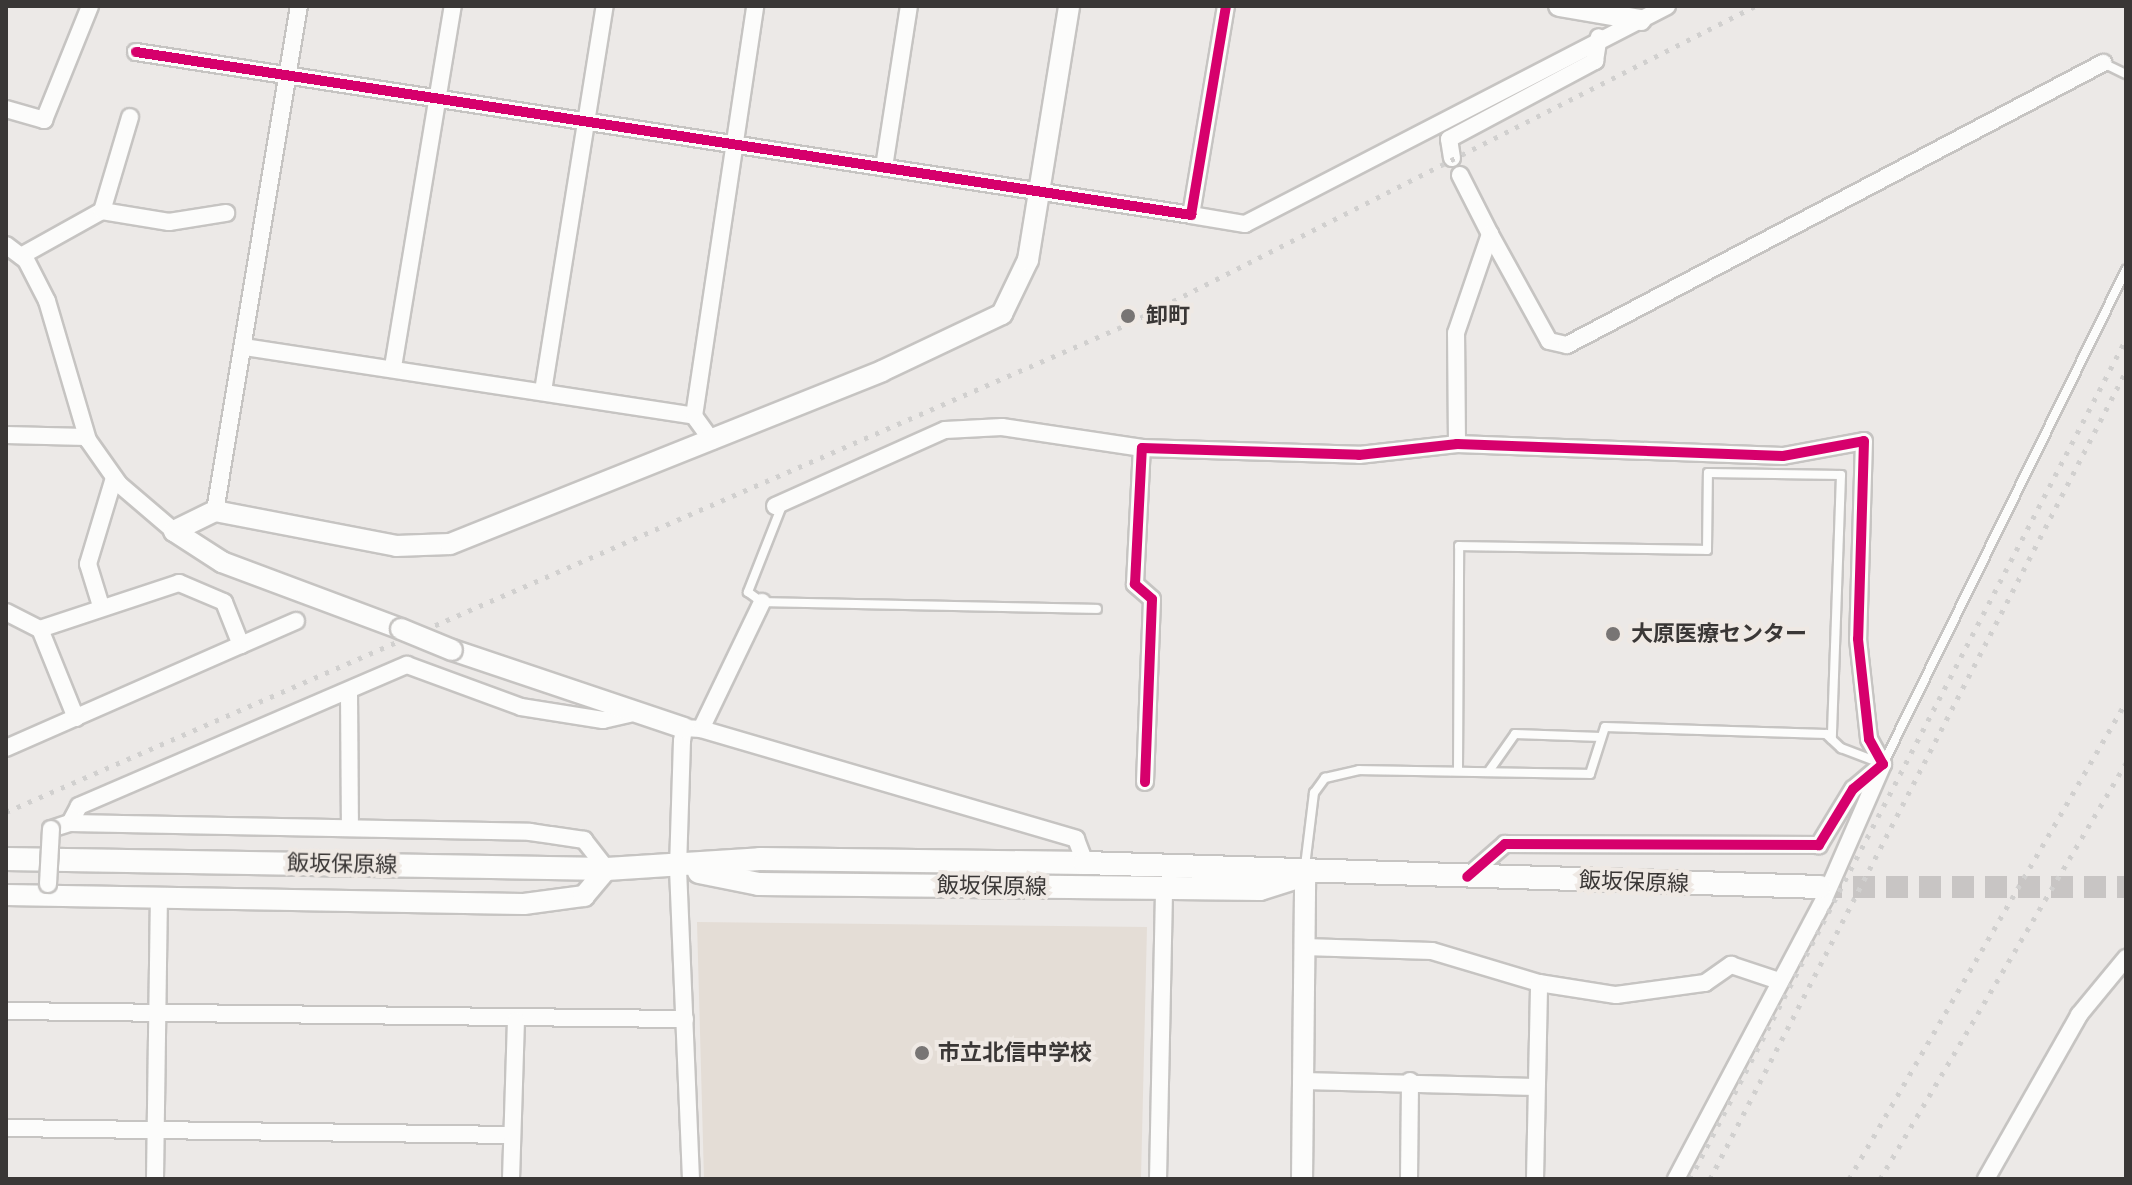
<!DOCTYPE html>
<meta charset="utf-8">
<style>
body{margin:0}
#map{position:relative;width:2132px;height:1185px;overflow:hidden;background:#ece9e7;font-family:Arial,"Noto Sans JP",sans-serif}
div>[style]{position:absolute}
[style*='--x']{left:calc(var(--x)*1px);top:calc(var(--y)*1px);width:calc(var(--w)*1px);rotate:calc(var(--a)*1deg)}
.built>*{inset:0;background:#e4ddd6}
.secondary-tunnel>*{height:22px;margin-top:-11px;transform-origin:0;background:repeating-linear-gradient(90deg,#c8c5c4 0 22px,transparent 0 33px)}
.roads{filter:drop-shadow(2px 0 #c6c4c2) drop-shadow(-2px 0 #c6c4c2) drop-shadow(0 2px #c6c4c2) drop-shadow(0 -2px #c6c4c2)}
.service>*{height:8px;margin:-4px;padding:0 4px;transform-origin:4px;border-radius:4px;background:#fcfcfb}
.minor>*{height:16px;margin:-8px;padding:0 8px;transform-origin:8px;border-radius:8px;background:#fcfcfb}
.tertiary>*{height:20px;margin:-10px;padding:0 10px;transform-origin:10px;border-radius:10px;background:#fcfcfb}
.secondary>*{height:22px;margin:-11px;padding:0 11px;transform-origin:11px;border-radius:11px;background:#fcfcfb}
.rail>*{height:5px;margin-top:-2.5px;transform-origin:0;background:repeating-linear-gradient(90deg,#d1d0cf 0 4px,transparent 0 12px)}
.bridges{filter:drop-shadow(2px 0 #c6c4c2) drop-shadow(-2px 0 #c6c4c2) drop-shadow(0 2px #c6c4c2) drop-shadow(0 -2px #c6c4c2)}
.minor-bridge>*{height:16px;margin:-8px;padding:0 8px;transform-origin:8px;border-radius:8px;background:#fcfcfb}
.tertiary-bridge>*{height:20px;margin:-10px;padding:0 10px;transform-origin:10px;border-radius:10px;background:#fcfcfb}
.cycleway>*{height:10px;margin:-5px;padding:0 5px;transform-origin:5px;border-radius:5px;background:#d6006c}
.dots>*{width:22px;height:22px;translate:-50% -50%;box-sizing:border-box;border:4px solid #efe9e4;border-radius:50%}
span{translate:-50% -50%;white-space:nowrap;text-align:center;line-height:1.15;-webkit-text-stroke:8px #efe9e4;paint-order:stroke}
.poi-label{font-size:22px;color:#3a3736;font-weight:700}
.left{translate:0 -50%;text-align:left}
.street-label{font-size:22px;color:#3a3736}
.frame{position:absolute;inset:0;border:8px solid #3a3736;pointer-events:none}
</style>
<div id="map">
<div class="built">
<i style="clip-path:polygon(697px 922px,1147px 927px,1141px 1179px,704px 1179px)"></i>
</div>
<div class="secondary-tunnel">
<i style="--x:1820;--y:887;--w:306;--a:0"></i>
</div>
<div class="roads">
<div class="service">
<i style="--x:2103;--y:63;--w:25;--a:26"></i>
<i style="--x:783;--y:503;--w:96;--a:111.5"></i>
<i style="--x:748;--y:592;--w:17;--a:36"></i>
<i style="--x:762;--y:602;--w:335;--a:1.2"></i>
<i style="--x:1458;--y:770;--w:224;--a:-89.7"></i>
<i style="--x:1459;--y:546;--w:248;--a:0.9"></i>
<i style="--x:1707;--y:550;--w:77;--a:-89.3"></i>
<i style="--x:1708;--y:473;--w:133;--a:0.9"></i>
<i style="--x:1841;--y:475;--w:264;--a:92"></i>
<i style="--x:1489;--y:771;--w:45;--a:-54.9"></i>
<i style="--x:1515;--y:734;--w:86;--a:2"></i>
<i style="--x:1305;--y:866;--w:74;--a:-83"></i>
<i style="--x:1314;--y:793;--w:19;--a:-54"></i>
<i style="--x:1325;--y:778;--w:35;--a:-13"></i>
<i style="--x:1359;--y:770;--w:231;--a:1"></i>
<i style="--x:1590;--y:774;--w:49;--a:-72.3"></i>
<i style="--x:1605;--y:727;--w:221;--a:1.8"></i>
<i style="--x:1826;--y:734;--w:21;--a:43"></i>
<i style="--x:1841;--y:748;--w:45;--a:20.9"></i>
<i style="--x:1883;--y:764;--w:551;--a:-63.81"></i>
</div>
<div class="minor">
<i style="--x:136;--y:52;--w:1068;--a:8.78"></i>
<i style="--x:1191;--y:215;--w:212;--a:-80.5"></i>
<i style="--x:6;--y:109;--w:40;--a:16"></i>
<i style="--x:44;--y:120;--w:123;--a:-68"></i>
<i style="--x:1452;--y:158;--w:19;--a:-99"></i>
<i style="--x:1449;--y:139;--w:166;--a:-28.1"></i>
<i style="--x:1595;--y:61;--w:24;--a:-81"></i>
<i style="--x:884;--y:167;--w:163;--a:-81.2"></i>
<i style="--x:1460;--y:175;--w:66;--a:63"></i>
<i style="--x:102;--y:211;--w:68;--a:9.3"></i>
<i style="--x:169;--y:222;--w:58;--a:-9"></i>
<i style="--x:1191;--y:215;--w:55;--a:9.5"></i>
<i style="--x:1245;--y:224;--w:475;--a:-27.3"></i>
<i style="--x:6;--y:245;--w:25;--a:37"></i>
<i style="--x:26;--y:260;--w:46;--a:62.9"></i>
<i style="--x:47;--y:301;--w:145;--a:73.6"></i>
<i style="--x:88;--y:440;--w:54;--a:54.8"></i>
<i style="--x:119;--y:484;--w:72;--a:40.5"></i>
<i style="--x:21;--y:256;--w:93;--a:-29.1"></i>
<i style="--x:102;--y:211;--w:98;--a:-73.4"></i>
<i style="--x:245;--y:347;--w:454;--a:8.7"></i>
<i style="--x:694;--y:416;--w:31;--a:54"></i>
<i style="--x:393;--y:367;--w:366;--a:-80.6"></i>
<i style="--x:543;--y:391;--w:390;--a:-80.9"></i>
<i style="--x:694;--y:416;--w:415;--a:-81.5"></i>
<i style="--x:6;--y:435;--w:80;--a:1.4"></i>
<i style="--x:1457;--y:444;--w:111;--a:-90.5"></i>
<i style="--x:1456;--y:333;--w:105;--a:-71"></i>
<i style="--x:1490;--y:234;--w:122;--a:61.1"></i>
<i style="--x:1549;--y:341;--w:18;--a:13"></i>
<i style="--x:1567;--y:345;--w:606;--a:-27.75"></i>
<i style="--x:775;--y:506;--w:186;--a:-24.1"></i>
<i style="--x:945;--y:430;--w:57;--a:-3"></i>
<i style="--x:1002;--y:427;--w:142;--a:8.5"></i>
<i style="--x:215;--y:511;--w:512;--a:-80.56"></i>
<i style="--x:101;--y:606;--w:44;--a:-107.2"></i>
<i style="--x:88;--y:564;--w:90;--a:-73.2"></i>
<i style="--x:6;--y:612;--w:38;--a:27"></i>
<i style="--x:40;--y:629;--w:96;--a:68"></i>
<i style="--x:241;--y:645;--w:60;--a:-23.6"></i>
<i style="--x:349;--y:692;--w:136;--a:89.6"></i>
<i style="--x:701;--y:729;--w:391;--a:16.3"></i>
<i style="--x:1076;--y:839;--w:26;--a:69"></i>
<i style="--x:6;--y:748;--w:257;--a:-23.7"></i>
<i style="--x:241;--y:645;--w:46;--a:-111.6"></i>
<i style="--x:224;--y:602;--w:49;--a:-157.1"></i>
<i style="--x:179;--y:583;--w:146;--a:161.7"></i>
<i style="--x:1145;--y:782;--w:183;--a:-87.8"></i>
<i style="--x:1152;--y:599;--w:23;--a:-139"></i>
<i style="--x:1135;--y:584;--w:136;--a:-87.1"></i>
<i style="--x:1142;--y:448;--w:217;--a:1.8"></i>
<i style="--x:1359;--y:455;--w:99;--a:-6.4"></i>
<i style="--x:1457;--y:444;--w:326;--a:2.1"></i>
<i style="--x:1783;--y:456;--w:82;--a:-10.5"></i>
<i style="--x:1864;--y:441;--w:198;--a:91.7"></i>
<i style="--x:1858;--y:639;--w:101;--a:83.7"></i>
<i style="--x:1869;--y:739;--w:29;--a:61"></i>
<i style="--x:1883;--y:764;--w:39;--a:140"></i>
<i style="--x:1853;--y:789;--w:66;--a:121.3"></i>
<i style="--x:1819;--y:845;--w:314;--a:-179.8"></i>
<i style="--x:1505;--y:844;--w:50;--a:139"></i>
<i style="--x:70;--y:823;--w:460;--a:1.1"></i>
<i style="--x:530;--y:832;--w:55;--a:8.4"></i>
<i style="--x:584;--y:840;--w:37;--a:52"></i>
<i style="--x:51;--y:829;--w:20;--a:-18"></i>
<i style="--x:70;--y:823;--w:19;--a:-62"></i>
<i style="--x:79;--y:806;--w:357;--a:-23.3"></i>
<i style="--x:407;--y:665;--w:121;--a:20.2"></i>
<i style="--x:521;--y:707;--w:83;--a:9"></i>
<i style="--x:603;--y:720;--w:27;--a:-13"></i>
<i style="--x:1304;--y:947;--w:128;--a:1.8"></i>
<i style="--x:1432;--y:951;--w:112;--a:16.7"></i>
<i style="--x:1539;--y:983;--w:78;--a:8.9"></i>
<i style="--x:1616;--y:995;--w:90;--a:-7.7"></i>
<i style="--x:1705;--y:983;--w:32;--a:-35"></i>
<i style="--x:1731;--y:965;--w:51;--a:18.4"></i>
<i style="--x:6;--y:1011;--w:679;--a:0.68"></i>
<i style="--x:1302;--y:1081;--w:234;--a:1.5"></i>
<i style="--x:6;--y:1128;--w:506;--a:0.79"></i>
<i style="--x:155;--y:1179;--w:282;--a:-89.2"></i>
<i style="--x:511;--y:1179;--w:159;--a:-88.2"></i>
<i style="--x:691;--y:1179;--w:311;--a:-92.4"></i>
<i style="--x:678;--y:868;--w:127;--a:-88.2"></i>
<i style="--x:682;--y:741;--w:13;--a:-81"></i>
<i style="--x:684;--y:728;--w:17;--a:3"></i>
<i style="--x:701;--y:729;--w:141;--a:-64.3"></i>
<i style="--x:1158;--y:1179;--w:291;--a:-88.8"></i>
<i style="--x:1409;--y:1179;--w:98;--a:-89.4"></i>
<i style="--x:1535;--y:1179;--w:196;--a:-88.8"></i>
<i style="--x:1676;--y:1179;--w:317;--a:-62.1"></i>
<i style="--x:1824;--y:899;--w:147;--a:-66.4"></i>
<i style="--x:1986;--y:1179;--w:189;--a:-60.4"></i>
<i style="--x:2079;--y:1015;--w:74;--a:-50.5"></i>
</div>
<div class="tertiary">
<i style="--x:1559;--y:6;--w:83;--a:9.7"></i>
<i style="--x:401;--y:629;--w:191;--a:-159.5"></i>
<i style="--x:222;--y:562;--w:57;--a:-147.1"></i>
<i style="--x:174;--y:531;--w:46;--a:-26"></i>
<i style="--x:215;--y:511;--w:184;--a:10.9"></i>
<i style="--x:396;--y:546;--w:54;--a:-2.1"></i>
<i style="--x:450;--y:544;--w:465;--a:-21.8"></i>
<i style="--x:882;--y:371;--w:133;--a:-25.4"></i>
<i style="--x:1002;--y:314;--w:60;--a:-64.3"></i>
<i style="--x:1028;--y:260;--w:257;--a:-80.8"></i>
<i style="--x:452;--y:650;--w:245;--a:18.6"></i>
<i style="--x:6;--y:895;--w:518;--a:1"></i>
<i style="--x:524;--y:904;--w:61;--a:-7.6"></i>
<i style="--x:584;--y:896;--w:35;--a:-50"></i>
<i style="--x:1302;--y:1179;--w:304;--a:-89.4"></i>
</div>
<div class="secondary">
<i style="--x:6;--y:859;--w:601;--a:0.95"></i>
<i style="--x:607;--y:869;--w:153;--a:-3.7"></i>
<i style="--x:760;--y:859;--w:325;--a:0.7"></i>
<i style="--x:1085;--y:863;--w:735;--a:1.87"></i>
<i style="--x:699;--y:872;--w:61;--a:11.3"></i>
<i style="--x:759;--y:884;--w:501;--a:0.57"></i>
<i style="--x:1260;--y:889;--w:43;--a:-17.6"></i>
</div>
</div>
<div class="rail">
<i style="--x:6;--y:812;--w:1226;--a:-23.51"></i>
<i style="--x:1130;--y:323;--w:701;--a:-26.89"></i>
<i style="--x:1690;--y:1179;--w:946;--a:-62.57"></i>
<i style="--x:1710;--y:1179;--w:909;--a:-62.76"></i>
<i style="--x:1849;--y:1179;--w:552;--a:-59.86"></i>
<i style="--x:1880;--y:1179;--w:483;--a:-59.4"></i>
</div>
<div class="bridges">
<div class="minor-bridge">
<i style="--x:48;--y:884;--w:55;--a:-86.9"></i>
</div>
<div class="tertiary-bridge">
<i style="--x:401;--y:629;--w:55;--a:22.4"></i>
</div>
</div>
<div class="cycleway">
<i style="--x:136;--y:52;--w:1068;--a:8.78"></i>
<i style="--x:1191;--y:215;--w:212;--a:-80.5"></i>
<i style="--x:1145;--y:782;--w:183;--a:-87.8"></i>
<i style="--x:1152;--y:599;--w:23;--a:-139"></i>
<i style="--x:1135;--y:584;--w:136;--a:-87.1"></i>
<i style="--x:1142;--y:448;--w:217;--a:1.8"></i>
<i style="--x:1359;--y:455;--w:99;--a:-6.4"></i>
<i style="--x:1457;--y:444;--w:326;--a:2.1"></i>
<i style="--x:1783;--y:456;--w:82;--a:-10.5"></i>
<i style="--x:1864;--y:441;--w:198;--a:91.7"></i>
<i style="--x:1858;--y:639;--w:101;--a:83.7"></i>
<i style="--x:1869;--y:739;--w:29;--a:61"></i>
<i style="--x:1883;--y:764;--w:39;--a:140"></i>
<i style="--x:1853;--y:789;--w:66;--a:121.3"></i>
<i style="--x:1819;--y:845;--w:314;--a:-179.8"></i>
<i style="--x:1505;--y:844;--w:50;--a:139"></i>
</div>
<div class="dots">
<i style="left:1128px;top:316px;background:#787574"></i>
<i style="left:1613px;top:634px;background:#787574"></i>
<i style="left:922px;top:1053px;background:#787574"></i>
</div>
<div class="poi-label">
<span class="left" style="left:1146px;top:316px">卸町</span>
<span class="left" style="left:1631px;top:634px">大原医療センター</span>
<span class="left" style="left:938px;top:1053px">市立北信中学校</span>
</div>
<div class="street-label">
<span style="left:342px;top:864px;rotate:1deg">飯坂保原線</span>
<span style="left:1634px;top:882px;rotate:2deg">飯坂保原線</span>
<span style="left:992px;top:886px;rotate:1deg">飯坂保原線</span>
</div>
<div class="frame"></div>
</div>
